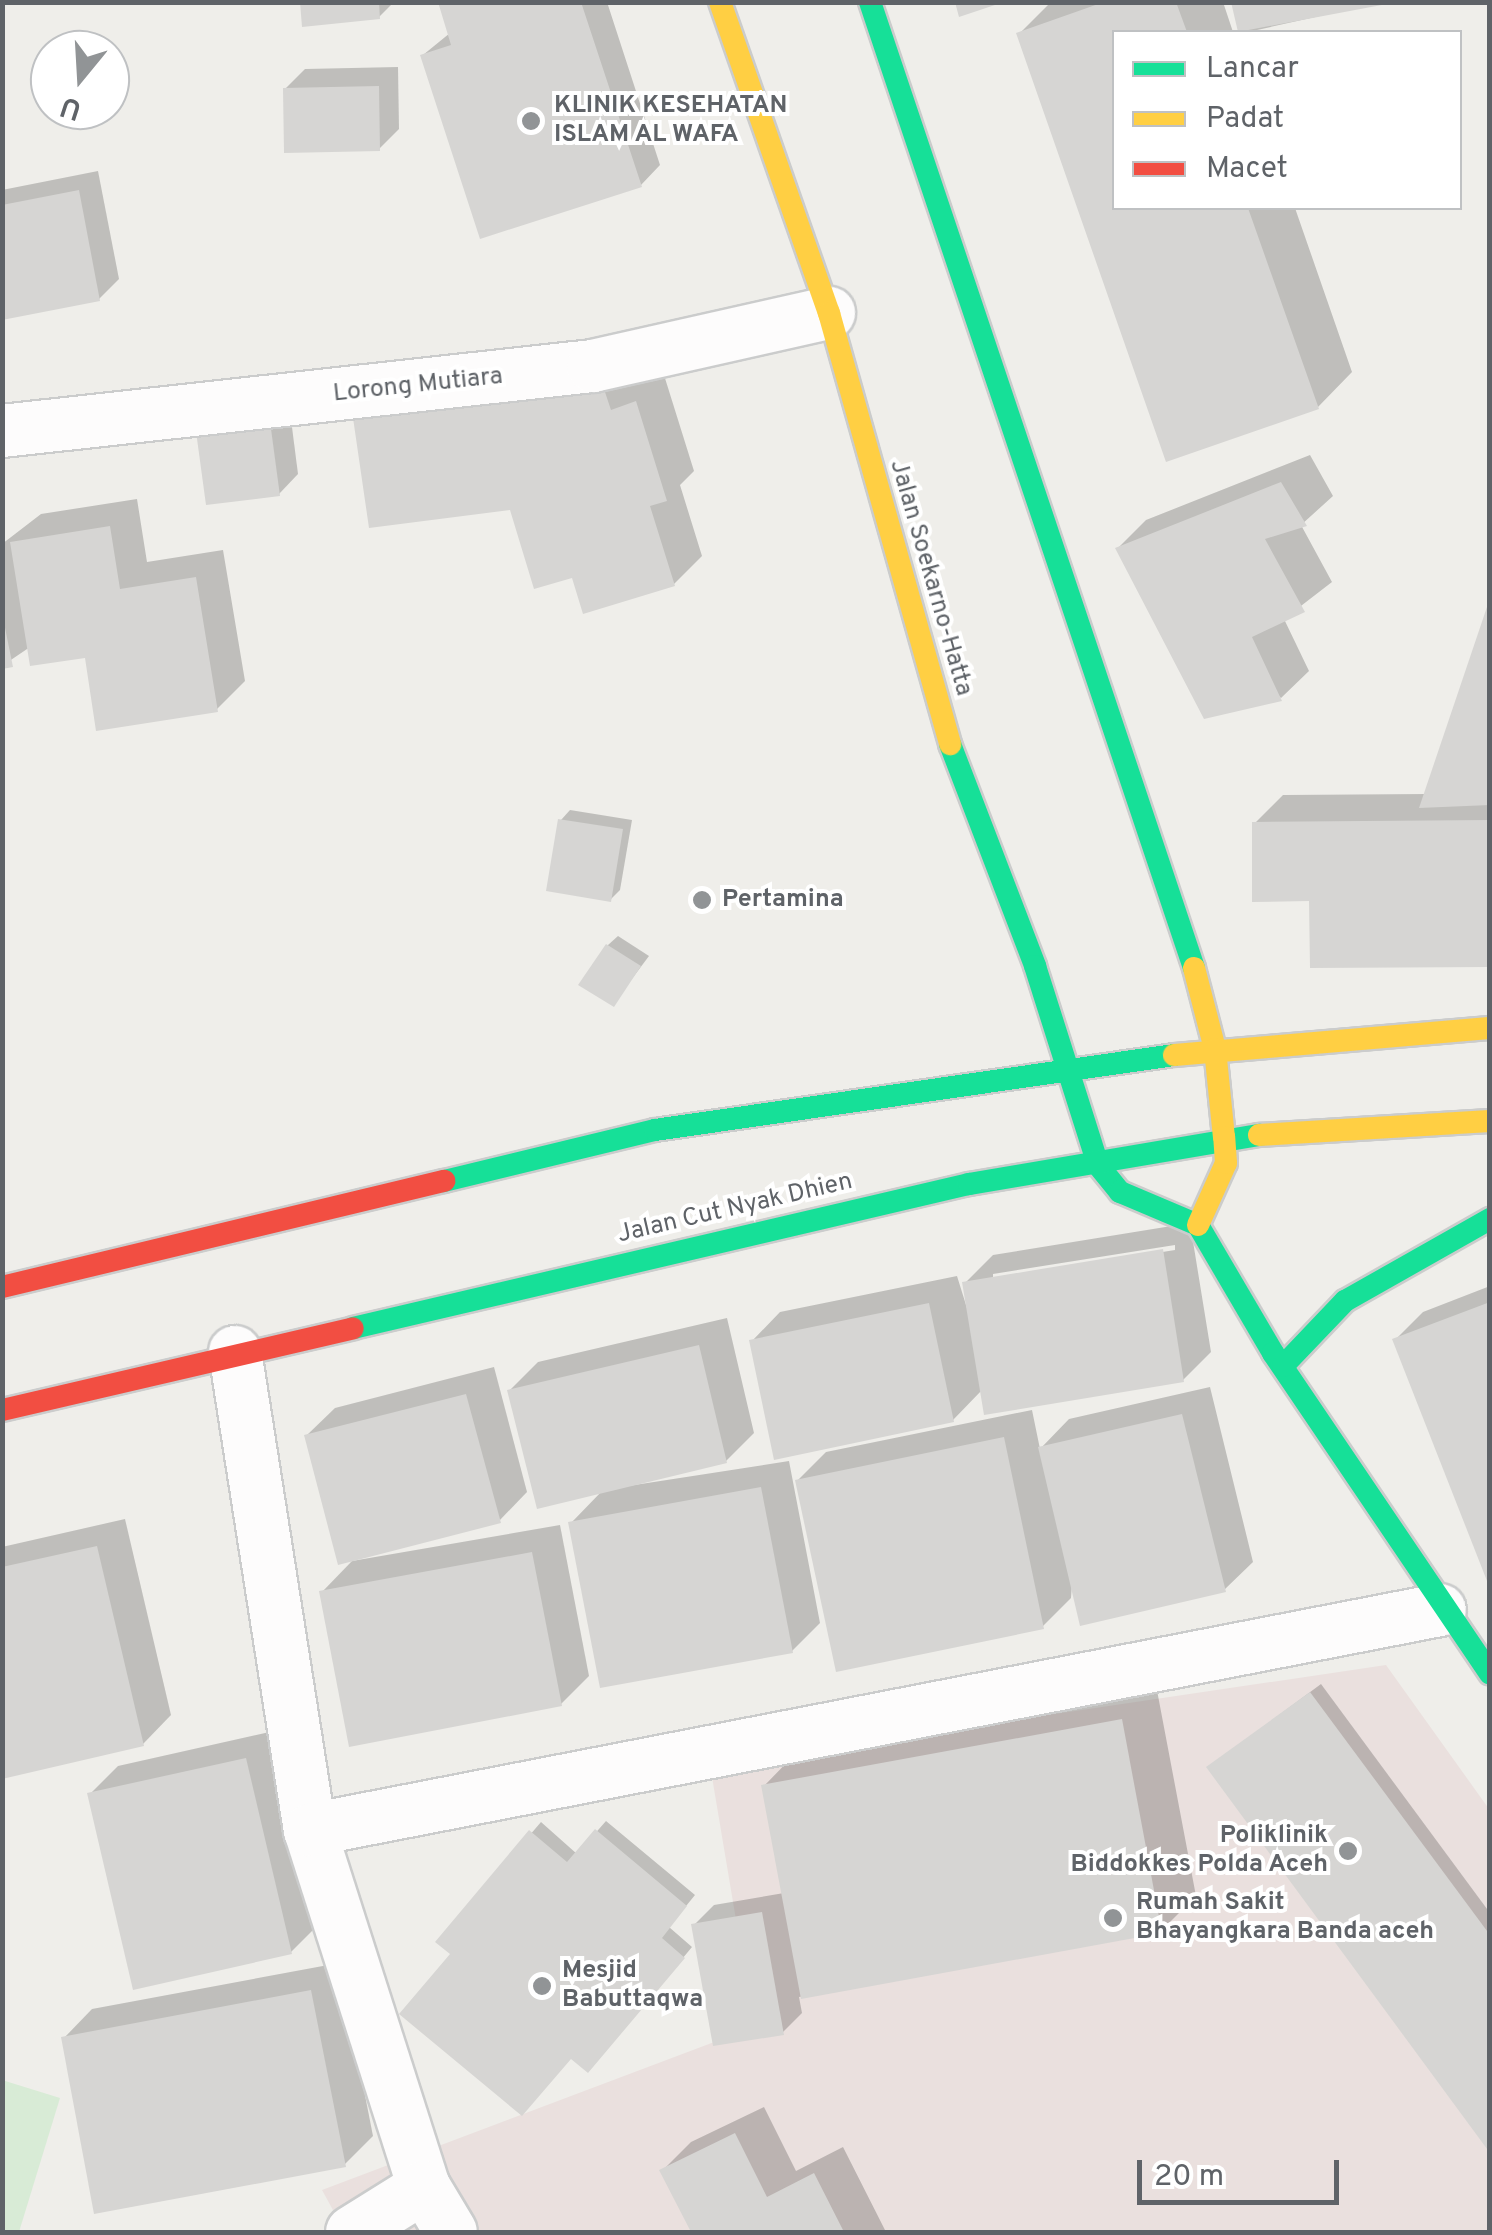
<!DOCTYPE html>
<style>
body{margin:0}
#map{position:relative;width:1492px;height:2235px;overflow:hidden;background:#efeeea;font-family:Overpass,sans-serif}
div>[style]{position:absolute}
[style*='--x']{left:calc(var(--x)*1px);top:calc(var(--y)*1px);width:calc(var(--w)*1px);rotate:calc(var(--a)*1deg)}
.medical>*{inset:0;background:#eae0de}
.green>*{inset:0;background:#d8ebd6}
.shadow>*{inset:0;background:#0003}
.building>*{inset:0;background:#d6d5d3}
.roads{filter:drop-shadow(2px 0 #cbcccc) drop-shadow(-2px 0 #cbcccc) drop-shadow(0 2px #cbcccc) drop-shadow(0 -2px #cbcccc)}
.street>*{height:52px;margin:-26px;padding:0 26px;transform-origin:26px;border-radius:26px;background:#fdfcfc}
.fast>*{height:22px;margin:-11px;padding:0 11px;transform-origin:11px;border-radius:11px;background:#16e098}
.slow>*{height:22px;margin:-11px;padding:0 11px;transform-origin:11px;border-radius:11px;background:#ffcf43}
.jam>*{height:22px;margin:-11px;padding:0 11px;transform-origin:11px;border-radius:11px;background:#f24e42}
.dots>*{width:28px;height:28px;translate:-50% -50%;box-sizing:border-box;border:5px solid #fff;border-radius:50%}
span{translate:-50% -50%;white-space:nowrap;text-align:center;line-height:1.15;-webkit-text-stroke:8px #fff;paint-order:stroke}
.poi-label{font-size:25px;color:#5f6368;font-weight:700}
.left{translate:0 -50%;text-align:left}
.right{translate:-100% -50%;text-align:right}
.street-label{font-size:25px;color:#5f6368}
.frame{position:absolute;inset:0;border:5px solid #5f6368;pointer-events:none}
.legend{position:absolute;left:1112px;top:30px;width:350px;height:180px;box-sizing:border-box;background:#fff;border:2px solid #bfc1c3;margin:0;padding:12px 18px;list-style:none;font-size:30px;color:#5f6368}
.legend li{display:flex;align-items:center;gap:20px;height:50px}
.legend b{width:50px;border:2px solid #bfc1c3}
.north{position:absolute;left:30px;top:30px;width:100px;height:100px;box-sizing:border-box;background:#fff;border:2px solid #bfc1c3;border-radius:50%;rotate:198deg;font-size:28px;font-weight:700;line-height:40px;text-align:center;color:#5f6368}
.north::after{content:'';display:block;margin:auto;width:35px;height:45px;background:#919496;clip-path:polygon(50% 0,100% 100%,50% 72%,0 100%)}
.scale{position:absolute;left:1137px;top:2160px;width:202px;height:45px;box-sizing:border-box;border:5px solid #5f6368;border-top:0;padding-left:12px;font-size:30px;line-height:35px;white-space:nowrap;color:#5f6368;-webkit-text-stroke:8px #fff;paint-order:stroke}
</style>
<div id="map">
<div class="medical">
<i style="clip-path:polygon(1386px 1665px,1489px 1809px,1489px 2232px,345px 2232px,322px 2190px,754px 2027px,710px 1765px)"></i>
</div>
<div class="green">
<i style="clip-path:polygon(2px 2080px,60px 2098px,19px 2232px,3px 2232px)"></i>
</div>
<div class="shadow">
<i style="clip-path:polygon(302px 2px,394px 2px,379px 17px)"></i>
<i style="clip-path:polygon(440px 2px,607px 2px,660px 165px,641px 185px,423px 55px,450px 33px)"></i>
<i style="clip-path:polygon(1051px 2px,1223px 2px,1233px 32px,1114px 32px,1114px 208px,1295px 208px,1352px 372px,1318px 407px,1168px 459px,1019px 34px)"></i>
<i style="clip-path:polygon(1234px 2px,1383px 2px,1248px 32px,1241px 32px)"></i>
<i style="clip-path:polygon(398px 67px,399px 129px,379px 149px,285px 89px,305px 69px)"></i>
<i style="clip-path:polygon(98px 171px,119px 279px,99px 299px,2px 318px,2px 190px)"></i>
<i style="clip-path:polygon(628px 350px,639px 383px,664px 375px,694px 471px,680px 485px,702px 556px,674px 584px,573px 575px,511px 508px)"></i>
<i style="clip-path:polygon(288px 396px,298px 474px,279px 494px,208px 503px)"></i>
<i style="clip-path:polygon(1310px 455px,1333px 496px,1301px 525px,1332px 582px,1284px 619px,1309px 671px,1281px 698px,1118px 548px,1146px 520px)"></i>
<i style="clip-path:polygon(137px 499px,147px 562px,223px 550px,245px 681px,217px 709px,87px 655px,30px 647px,2px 666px,2px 544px,41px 514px)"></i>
<i style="clip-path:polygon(1490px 607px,1490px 964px,1311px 899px,1255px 823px,1283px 795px,1427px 794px)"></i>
<i style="clip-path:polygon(570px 810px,632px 820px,620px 890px,611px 899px,561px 820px)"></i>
<i style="clip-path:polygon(618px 936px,649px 956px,613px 1004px,608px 945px)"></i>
<i style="clip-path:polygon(evenodd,1190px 1223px,1211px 1352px,1183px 1380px,982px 1390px,953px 1420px,752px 1341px,780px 1312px,957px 1276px,971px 1321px,965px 1283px,993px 1255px,1190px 1223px,1175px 1245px,1175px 1250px,993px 1279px,993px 1274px,1175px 1245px)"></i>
<i style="clip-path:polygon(1490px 1286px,1490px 1580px,1395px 1340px,1423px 1312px)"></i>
<i style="clip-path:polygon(727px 1318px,754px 1433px,726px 1461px,615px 1488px,789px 1461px,820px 1623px,792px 1651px,571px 1523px,603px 1490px,510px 1390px,538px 1362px)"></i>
<i style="clip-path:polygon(494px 1367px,527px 1492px,499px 1521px,306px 1436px,335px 1408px)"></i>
<i style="clip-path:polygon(1210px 1387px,1253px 1562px,1224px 1590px,1072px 1582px,1071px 1598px,1043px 1626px,798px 1480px,826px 1452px,1032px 1410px,1040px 1449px,1069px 1419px)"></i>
<i style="clip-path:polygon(125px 1519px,171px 1715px,143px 1744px,2px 1776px,2px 1547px)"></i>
<i style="clip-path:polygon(560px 1525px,589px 1676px,561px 1704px,322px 1592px,352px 1561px)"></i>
<i style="clip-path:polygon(1321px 1684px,1490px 1913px,1490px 2148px,1209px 1767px)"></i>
<i style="clip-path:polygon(1156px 1685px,1196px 1896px,1161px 1931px,799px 1997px,802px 2013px,782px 2033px,694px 1925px,714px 1905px,784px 1893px,764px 1786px,798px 1751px)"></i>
<i style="clip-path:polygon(274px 1731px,319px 1924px,291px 1952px,90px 1794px,118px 1766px)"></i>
<i style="clip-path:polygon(606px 1821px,695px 1895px,669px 1927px,692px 1947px,598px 2060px,439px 1941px,541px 1822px,577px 1854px)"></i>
<i style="clip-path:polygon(339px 1963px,373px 2136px,344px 2165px,64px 2038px,92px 2009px)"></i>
<i style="clip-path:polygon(764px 2107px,796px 2171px,843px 2147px,886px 2232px,694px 2232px,662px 2171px,691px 2142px)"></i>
</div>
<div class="building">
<i style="clip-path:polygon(300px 2px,379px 2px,380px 19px,302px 27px)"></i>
<i style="clip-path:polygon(438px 2px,581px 2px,642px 187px,480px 239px,420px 55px,451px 45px)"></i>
<i style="clip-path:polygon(955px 2px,1001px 2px,1001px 3px,959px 17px)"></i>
<i style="clip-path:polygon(1104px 2px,1176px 2px,1187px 32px,1114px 32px,1114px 208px,1248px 208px,1319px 409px,1166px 462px,1016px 33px)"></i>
<i style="clip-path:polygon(1231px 2px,1387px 2px,1387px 4px,1238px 32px)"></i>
<i style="clip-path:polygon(379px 86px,380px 151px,284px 153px,283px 88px)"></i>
<i style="clip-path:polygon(79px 190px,100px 301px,2px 320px,2px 205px)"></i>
<i style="clip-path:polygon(600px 377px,611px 410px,636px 401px,667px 501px,650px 506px,675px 586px,583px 614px,572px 578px,534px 589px,510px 510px,369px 528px,352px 411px)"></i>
<i style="clip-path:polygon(269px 414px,280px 496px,206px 505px,195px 424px)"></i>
<i style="clip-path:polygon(1281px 482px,1307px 526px,1265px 539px,1305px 612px,1252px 637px,1282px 701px,1204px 719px,1115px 548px)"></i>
<i style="clip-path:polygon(110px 526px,120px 589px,196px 577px,218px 712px,96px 731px,85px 658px,30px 666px,10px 542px)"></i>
<i style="clip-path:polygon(1489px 601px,1490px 805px,1419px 808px)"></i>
<i style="clip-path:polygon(2px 613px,13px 667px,2px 669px)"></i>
<i style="clip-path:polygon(558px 819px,623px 829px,611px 902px,546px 891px)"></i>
<i style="clip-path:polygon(1490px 820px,1490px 967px,1310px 968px,1309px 901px,1252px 902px,1252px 822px)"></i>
<i style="clip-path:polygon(606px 944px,641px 966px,614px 1007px,578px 985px)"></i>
<i style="clip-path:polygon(1163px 1249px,1184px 1382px,984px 1415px,962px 1282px)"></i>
<i style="clip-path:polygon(1490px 1302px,1490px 1586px,1489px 1586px,1392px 1339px)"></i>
<i style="clip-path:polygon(929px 1303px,954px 1422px,774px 1460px,749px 1340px)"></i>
<i style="clip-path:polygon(699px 1345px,727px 1463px,537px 1509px,507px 1390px)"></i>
<i style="clip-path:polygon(466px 1394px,501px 1523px,338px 1565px,304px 1435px)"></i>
<i style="clip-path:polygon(1182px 1414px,1226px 1592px,1080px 1626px,1038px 1447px)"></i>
<i style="clip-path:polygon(1004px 1437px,1044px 1629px,836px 1672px,795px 1480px)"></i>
<i style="clip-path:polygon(761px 1487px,793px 1653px,600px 1688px,568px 1522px)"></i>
<i style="clip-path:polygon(97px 1546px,144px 1746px,2px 1779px,2px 1567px)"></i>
<i style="clip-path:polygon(532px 1552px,562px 1706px,349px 1747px,319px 1591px)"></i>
<i style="clip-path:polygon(1310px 1692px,1490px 1935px,1490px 2153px,1206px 1767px)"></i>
<i style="clip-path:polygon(1122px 1719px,1162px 1933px,801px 1999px,761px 1785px)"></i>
<i style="clip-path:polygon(246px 1758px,292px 1954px,133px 1990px,87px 1793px)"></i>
<i style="clip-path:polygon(595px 1829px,687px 1906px,662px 1938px,685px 1958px,588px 2073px,571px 2059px,522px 2116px,399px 2014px,450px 1954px,435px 1942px,529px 1830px,567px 1862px)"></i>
<i style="clip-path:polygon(762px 1912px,784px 2035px,713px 2046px,691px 1924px)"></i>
<i style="clip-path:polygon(311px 1990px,346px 2167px,94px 2214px,61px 2037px)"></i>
<i style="clip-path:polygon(735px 2133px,767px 2197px,814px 2173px,844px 2232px,691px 2232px,659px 2170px)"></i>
</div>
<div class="roads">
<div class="street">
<i style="--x:2;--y:431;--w:595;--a:-6.28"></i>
<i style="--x:593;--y:366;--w:242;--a:-12.7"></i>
<i style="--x:235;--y:1352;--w:484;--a:81.1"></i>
<i style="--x:310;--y:1830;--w:375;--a:72.3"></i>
<i style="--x:424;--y:2187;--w:52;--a:59"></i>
<i style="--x:310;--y:1830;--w:1151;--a:-11.02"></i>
<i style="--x:352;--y:2232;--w:85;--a:-32"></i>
</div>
<div class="fast">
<i style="--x:870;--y:2;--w:1019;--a:71.46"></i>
<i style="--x:950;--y:744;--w:238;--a:69"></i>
<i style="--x:1035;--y:966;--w:209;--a:72.4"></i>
<i style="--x:1098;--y:1165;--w:35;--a:51"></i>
<i style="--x:1120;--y:1192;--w:85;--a:22.9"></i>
<i style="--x:1198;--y:1225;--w:148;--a:59.6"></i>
<i style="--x:1273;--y:1353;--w:387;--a:55.9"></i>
<i style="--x:444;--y:1181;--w:217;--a:-13.6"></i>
<i style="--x:655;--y:1130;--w:524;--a:-8.22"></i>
<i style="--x:353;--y:1328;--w:633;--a:-13.16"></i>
<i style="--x:969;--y:1184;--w:294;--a:-9.6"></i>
<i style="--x:1283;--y:1366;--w:90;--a:-46.4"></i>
<i style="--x:1345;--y:1301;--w:167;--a:-29.5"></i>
</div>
<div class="slow">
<i style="--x:720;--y:2;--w:330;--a:70.7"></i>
<i style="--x:829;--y:313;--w:448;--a:74.3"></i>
<i style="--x:1194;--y:968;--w:84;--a:75.5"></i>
<i style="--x:1215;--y:1049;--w:88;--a:84.2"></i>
<i style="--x:1174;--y:1055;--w:317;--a:-4.9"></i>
<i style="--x:1259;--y:1135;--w:231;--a:-3.5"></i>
<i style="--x:1198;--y:1225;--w:68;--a:-65.7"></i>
<i style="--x:1226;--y:1163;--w:26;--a:-94"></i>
</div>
<div class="jam">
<i style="--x:2;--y:1287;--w:455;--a:-13.5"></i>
<i style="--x:2;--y:1410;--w:360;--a:-13.1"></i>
</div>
</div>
<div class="dots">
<i style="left:531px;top:121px;background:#919496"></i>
<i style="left:702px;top:900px;background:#919496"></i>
<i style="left:1348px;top:1851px;background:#919496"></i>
<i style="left:1113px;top:1918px;background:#919496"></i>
<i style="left:542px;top:1986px;background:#919496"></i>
</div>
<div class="poi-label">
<span class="left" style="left:554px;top:121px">KLINIK KESEHATAN<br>ISLAM AL WAFA</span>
<span class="left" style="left:722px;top:900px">Pertamina</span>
<span class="right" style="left:1328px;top:1851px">Poliklinik<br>Biddokkes Polda Aceh</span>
<span class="left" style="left:1136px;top:1918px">Rumah Sakit<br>Bhayangkara Banda aceh</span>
<span class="left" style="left:562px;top:1986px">Mesjid<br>Babuttaqwa</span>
</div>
<div class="street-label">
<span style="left:418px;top:386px;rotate:-6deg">Lorong Mutiara</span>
<span style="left:930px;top:578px;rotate:74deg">Jalan Soekarno-Hatta</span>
<span style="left:735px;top:1209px;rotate:-13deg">Jalan Cut Nyak Dhien</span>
</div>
<div class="frame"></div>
<ul class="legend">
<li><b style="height:12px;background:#16e098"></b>Lancar</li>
<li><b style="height:12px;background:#ffcf43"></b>Padat</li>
<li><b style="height:12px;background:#f24e42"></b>Macet</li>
</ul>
<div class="north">U</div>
<div class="scale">20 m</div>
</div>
